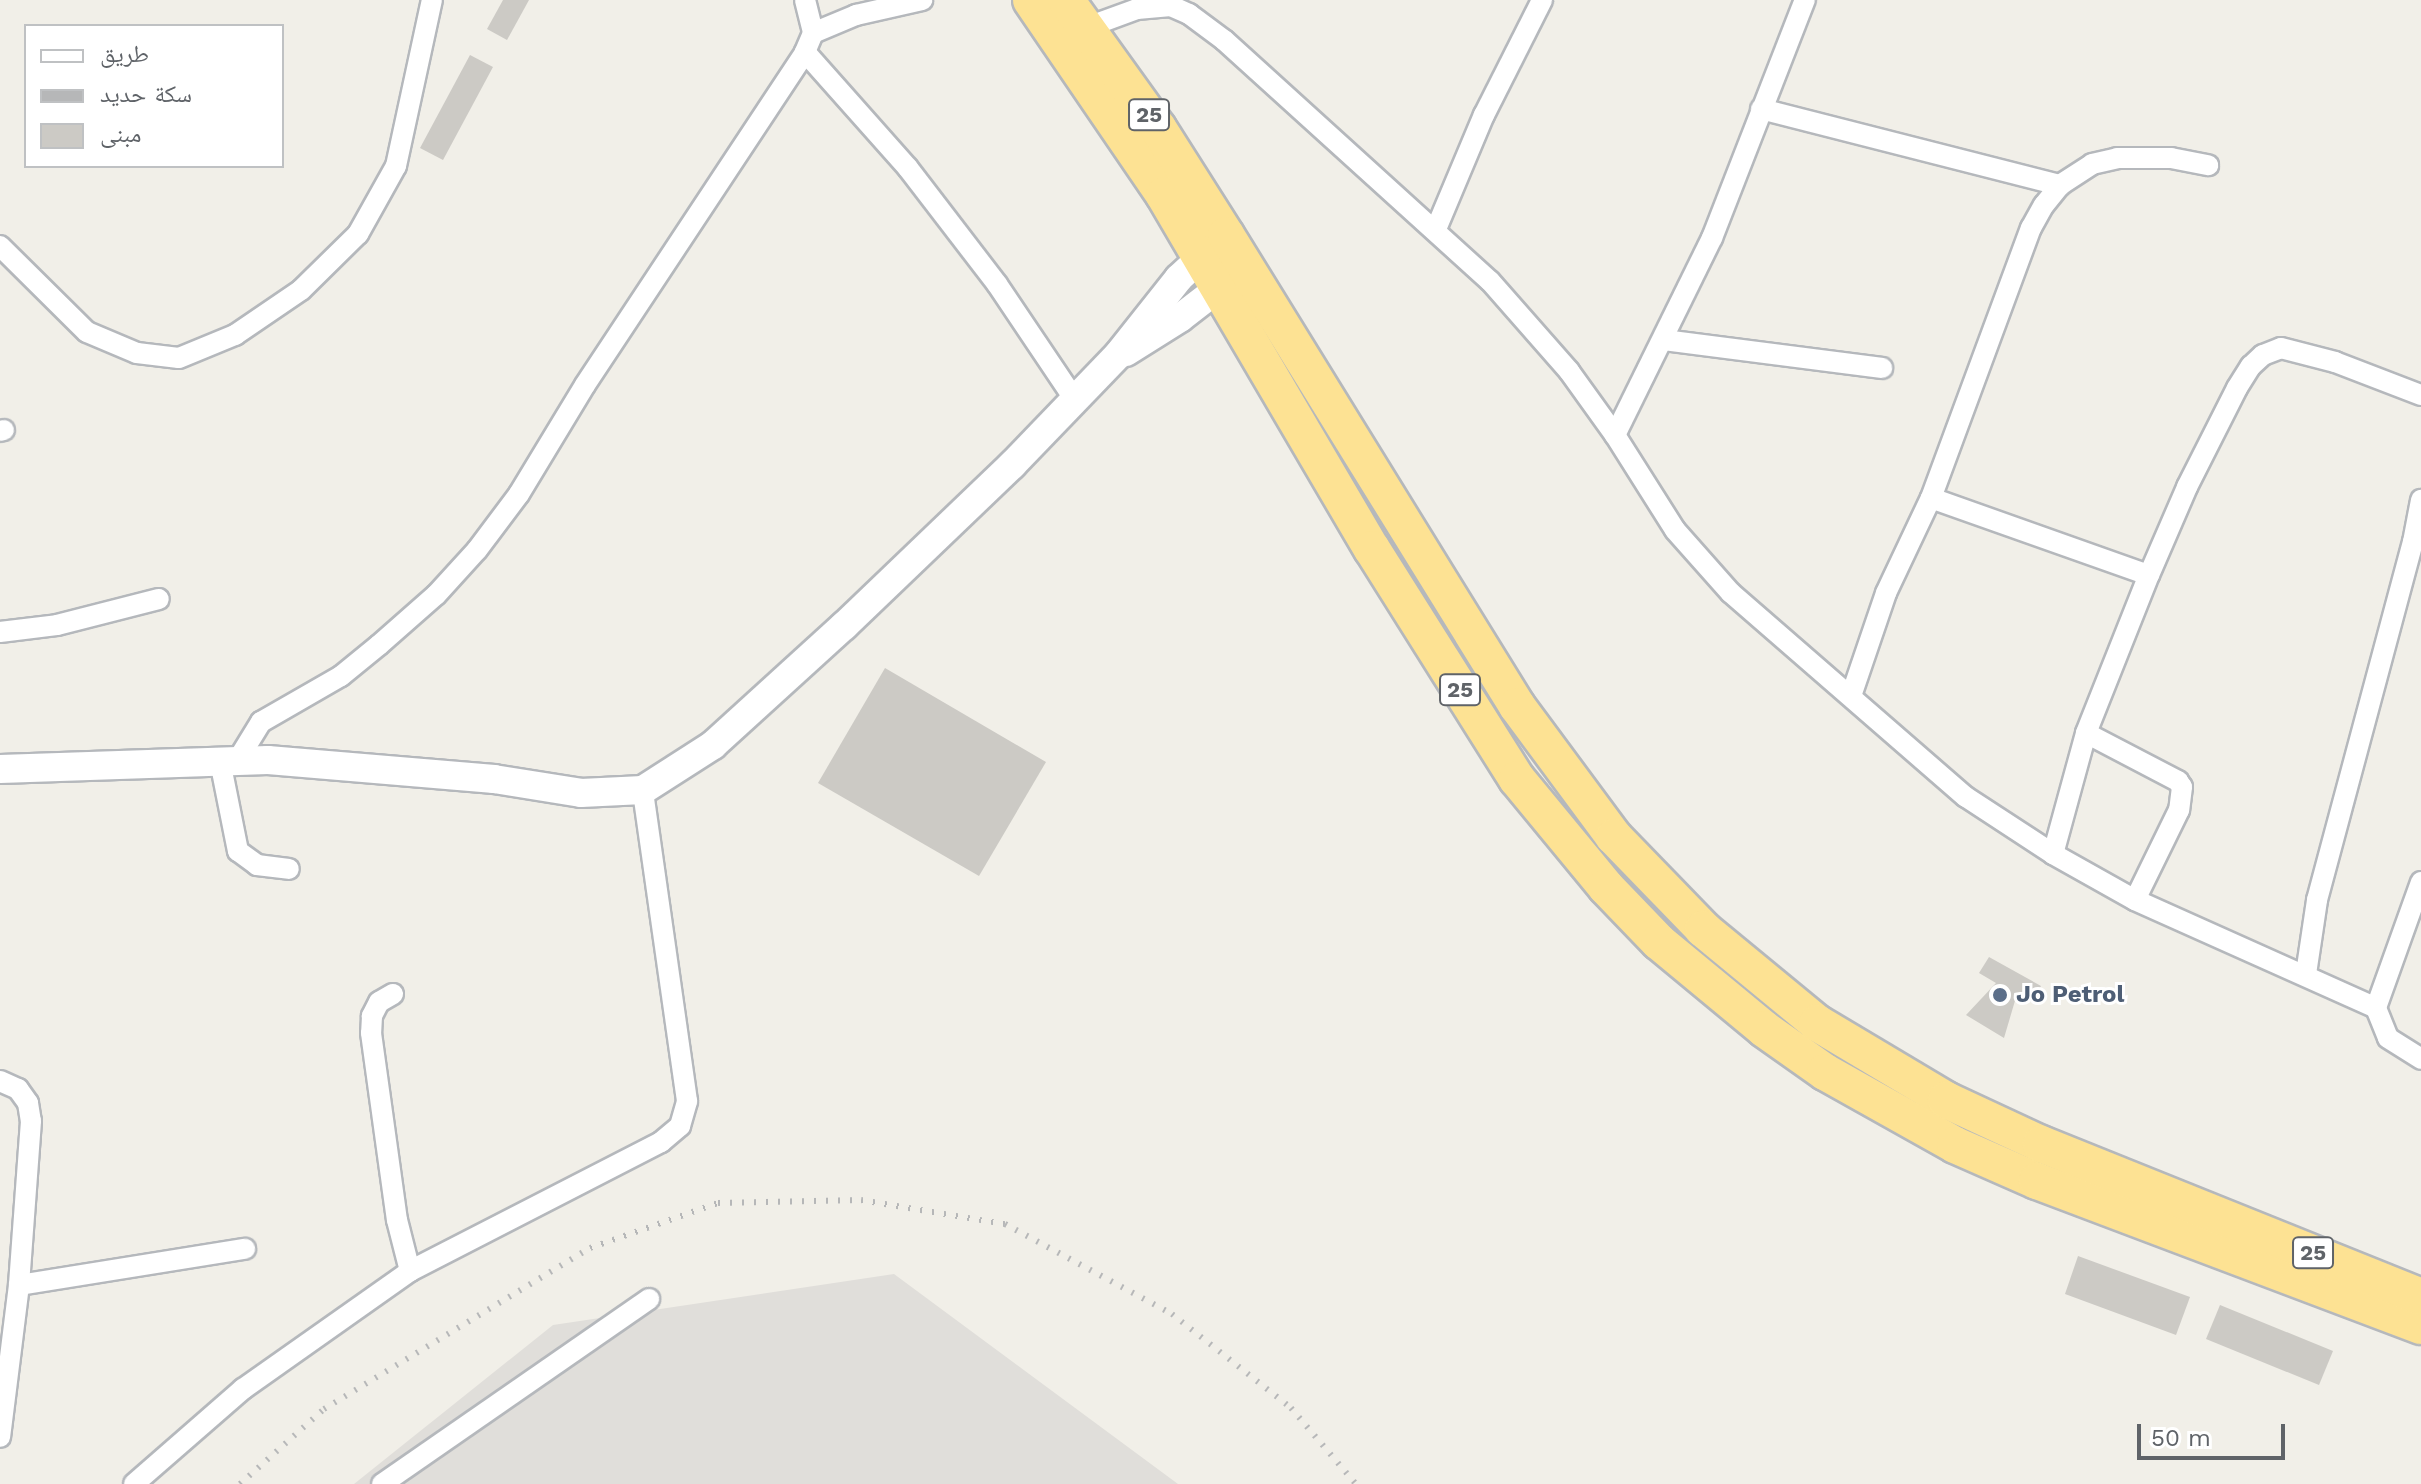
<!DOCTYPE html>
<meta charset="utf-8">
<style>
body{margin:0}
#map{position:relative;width:2421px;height:1484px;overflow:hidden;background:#f1efe8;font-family:"Work Sans","Noto Naskh Arabic",sans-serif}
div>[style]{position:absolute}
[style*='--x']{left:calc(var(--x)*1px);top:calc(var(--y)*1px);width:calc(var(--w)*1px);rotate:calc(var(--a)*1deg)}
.industrial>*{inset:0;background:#e0deda}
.building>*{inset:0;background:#cccac5}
.roads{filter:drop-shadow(2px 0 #b5b8bc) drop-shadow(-2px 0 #b5b8bc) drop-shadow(0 2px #b5b8bc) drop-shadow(0 -2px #b5b8bc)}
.street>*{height:20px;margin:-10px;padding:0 10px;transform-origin:10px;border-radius:10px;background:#fff}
.secondary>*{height:28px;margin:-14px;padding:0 14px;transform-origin:14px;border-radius:14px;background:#fff}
.highway>*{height:36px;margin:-18px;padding:0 18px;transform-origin:18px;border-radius:18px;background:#fde293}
.rail>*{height:6px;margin-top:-3px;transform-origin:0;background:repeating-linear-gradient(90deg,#b6b7b8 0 2px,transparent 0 12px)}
.dots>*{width:22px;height:22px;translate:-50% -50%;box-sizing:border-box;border:4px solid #fff;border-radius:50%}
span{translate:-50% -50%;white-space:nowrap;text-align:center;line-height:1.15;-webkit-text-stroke:6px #fff;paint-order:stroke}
.shield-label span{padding:2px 6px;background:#fff;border:2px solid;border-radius:6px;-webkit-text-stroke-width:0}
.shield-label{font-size:22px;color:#5f6368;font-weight:700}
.service-label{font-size:24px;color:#4e5e75;font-weight:700}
.left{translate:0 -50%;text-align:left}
.legend{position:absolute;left:24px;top:24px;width:260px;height:144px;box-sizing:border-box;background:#fff;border:2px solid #bfc1c3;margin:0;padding:10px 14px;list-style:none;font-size:24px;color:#5f6368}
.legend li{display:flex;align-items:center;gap:16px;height:40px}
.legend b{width:40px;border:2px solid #bfc1c3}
.scale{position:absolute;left:2137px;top:1424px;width:148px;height:36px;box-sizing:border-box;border:4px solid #5f6368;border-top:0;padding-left:10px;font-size:24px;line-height:28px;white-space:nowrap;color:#5f6368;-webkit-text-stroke:6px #fff;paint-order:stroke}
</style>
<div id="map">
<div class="industrial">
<i style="clip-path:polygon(894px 1274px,1178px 1484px,354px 1484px,553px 1325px)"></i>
</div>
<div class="building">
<i style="clip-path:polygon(503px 0,529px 0,507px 40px,487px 29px)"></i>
<i style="clip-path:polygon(470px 55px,493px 67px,443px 160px,420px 148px)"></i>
<i style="clip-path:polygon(885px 668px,1046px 762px,979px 876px,818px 783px)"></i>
<i style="clip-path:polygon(1989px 957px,2041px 986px,2033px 1003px,2017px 994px,2004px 1038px,1966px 1015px,1996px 983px,1979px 973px)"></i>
<i style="clip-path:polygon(2078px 1256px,2190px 1297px,2176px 1335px,2065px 1294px)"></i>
<i style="clip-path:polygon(2220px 1305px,2333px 1351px,2319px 1385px,2206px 1339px)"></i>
</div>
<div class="roads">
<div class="street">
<i style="--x:805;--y:0;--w:34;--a:76"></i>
<i style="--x:1085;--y:28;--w:55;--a:-20.1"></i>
<i style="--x:1137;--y:9;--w:34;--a:-5"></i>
<i style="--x:1171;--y:6;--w:20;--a:24"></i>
<i style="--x:1189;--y:14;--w:44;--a:36.6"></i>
<i style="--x:1224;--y:40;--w:359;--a:42.2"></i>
<i style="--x:1490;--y:281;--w:120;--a:48.7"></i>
<i style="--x:1569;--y:371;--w:79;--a:54.3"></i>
<i style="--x:1615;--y:435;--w:112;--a:57.7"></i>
<i style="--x:1675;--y:530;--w:84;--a:48.4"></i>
<i style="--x:1731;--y:593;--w:311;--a:41"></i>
<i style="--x:1966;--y:797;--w:104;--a:33.2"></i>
<i style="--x:2053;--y:854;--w:94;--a:29.3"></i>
<i style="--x:2135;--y:900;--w:264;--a:24.1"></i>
<i style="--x:805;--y:52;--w:155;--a:48.4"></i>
<i style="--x:908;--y:168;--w:146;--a:52.5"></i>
<i style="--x:997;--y:284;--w:140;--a:56.1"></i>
<i style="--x:1761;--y:109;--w:309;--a:14.3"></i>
<i style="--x:1436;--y:229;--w:124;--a:-67.2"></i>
<i style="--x:1484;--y:115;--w:129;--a:-63.2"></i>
<i style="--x:0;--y:246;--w:122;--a:44.7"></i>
<i style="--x:87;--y:332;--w:54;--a:22.8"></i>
<i style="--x:137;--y:353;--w:42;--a:6.8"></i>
<i style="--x:179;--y:358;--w:61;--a:-22.3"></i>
<i style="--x:235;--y:335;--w:80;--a:-34.3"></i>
<i style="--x:301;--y:290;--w:80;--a:-44.5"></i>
<i style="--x:358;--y:234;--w:78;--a:-60.8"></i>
<i style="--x:396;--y:166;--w:170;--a:-77.8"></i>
<i style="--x:1664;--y:340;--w:220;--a:7.3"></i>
<i style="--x:0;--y:431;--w:4;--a:-14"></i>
<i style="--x:1615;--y:435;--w:220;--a:-63.8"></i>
<i style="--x:1712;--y:238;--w:256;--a:-68.7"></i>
<i style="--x:1931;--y:498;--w:231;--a:19.5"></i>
<i style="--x:0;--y:632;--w:57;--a:-7"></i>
<i style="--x:57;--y:625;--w:105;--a:-14.3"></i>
<i style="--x:1851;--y:696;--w:109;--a:-71.2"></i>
<i style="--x:1886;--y:593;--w:105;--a:-64.7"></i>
<i style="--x:1931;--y:498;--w:288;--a:-69.7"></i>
<i style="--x:2031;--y:228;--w:26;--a:-61"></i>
<i style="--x:2044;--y:205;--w:26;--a:-51"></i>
<i style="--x:2060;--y:185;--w:38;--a:-33"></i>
<i style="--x:2092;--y:164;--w:26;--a:-13"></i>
<i style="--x:2117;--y:158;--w:54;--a:0"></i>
<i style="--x:2171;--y:158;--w:38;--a:11"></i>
<i style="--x:2086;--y:733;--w:104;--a:27.6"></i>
<i style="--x:2178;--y:781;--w:7;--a:56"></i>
<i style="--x:2182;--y:787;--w:23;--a:97"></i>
<i style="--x:2179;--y:810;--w:100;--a:116.1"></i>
<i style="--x:220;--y:761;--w:92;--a:78.7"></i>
<i style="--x:238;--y:851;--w:24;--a:36"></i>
<i style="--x:257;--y:865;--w:32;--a:7"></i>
<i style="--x:237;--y:761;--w:46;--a:-58.4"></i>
<i style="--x:261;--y:722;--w:92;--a:-29.9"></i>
<i style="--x:341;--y:676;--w:49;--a:-39.2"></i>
<i style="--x:379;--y:645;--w:76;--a:-41.3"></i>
<i style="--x:436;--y:595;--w:61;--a:-47.7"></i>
<i style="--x:477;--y:550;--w:70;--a:-53.1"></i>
<i style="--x:519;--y:494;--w:127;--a:-58.8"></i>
<i style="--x:585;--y:385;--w:399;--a:-56.5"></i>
<i style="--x:805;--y:52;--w:21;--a:-67"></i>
<i style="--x:813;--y:33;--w:47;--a:-22.7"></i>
<i style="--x:856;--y:15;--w:68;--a:-12.8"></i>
<i style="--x:2053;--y:854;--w:125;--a:-74.7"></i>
<i style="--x:2086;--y:733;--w:170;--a:-68.3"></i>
<i style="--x:2149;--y:575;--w:96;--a:-66.6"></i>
<i style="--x:2187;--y:487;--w:111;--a:-63.2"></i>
<i style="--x:2237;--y:388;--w:26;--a:-58"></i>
<i style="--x:2251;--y:366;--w:16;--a:-43"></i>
<i style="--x:2263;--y:355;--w:19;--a:-21"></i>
<i style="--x:2281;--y:348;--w:56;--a:14.5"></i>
<i style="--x:2335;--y:362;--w:92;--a:21"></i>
<i style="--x:2421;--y:882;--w:134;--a:109.7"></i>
<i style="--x:2376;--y:1008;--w:32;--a:68"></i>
<i style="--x:2388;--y:1038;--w:39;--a:32"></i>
<i style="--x:2306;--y:974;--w:75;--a:-81.5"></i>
<i style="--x:2317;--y:900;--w:371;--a:-75"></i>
<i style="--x:2413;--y:542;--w:43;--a:-79.2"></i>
<i style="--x:393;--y:994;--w:16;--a:150"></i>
<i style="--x:379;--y:1002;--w:16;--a:117"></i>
<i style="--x:372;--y:1016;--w:17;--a:93"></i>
<i style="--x:371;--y:1033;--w:189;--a:82.1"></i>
<i style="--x:397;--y:1220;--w:53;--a:75.7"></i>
<i style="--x:0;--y:1081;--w:20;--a:24"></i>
<i style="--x:18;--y:1089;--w:17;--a:54"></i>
<i style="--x:28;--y:1103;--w:18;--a:81"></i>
<i style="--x:31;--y:1121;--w:164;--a:94.2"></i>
<i style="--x:19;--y:1285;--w:153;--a:97.1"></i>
<i style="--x:19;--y:1285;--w:229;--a:-9.1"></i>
<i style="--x:134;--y:1484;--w:145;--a:-41.1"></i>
<i style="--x:243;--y:1389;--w:204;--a:-35.2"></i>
<i style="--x:410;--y:1271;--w:282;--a:-27.2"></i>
<i style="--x:661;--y:1142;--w:25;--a:-40"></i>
<i style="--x:680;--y:1126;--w:26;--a:-74"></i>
<i style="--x:687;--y:1101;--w:314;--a:-98.1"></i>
<i style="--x:382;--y:1484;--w:325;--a:-34.7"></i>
</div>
<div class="secondary">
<i style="--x:1126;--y:352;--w:64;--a:-32.2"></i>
<i style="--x:1180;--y:318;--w:67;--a:-37.7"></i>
<i style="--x:0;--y:769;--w:268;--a:-1.9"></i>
<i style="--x:268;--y:760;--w:227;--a:4.8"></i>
<i style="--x:494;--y:779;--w:88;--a:9.1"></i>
<i style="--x:581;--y:793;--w:62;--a:-2.8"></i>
<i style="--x:643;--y:790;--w:83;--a:-32.7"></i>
<i style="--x:713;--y:745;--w:177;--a:-42.3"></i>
<i style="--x:844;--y:626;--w:233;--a:-43.8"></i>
<i style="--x:1012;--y:465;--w:153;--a:-46.1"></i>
<i style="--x:1118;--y:355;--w:98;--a:-51.6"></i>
<i style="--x:1179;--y:278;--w:49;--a:-42.5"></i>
</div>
<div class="highway">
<i style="--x:1031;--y:0;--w:236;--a:55.7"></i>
<i style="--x:1164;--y:195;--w:411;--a:59.6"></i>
<i style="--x:1372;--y:549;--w:272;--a:57.8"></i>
<i style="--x:1517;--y:779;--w:140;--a:50.5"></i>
<i style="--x:1606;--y:887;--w:76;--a:46.1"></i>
<i style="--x:1659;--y:942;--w:136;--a:39.6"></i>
<i style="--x:1764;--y:1029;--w:75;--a:35.2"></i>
<i style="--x:1825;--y:1072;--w:149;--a:29.3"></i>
<i style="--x:1955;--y:1145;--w:90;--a:23.7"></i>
<i style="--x:2037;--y:1181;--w:410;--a:20.7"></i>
<i style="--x:1066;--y:0;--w:158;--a:54.3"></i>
<i style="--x:1158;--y:128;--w:127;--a:57.6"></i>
<i style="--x:1226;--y:235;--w:554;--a:58.29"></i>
<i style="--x:1517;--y:706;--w:163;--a:53.5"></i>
<i style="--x:1614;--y:837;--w:128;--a:45.9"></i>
<i style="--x:1703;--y:929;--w:148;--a:39.5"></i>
<i style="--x:1817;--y:1023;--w:150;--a:30.8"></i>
<i style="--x:1946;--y:1100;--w:105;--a:24.9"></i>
<i style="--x:2041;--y:1144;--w:410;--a:21.9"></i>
</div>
</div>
<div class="rail">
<i style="--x:240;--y:1484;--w:113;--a:-41.8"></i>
<i style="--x:324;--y:1409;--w:311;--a:-31.2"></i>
<i style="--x:590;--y:1248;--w:136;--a:-19.4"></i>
<i style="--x:718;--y:1203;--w:143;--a:-1.2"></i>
<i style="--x:861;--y:1200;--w:146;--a:9.5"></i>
<i style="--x:1005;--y:1224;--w:190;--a:28.3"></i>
<i style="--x:1172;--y:1314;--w:152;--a:38.3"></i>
<i style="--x:1291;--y:1408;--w:100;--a:49.5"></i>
</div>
<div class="dots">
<i style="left:2000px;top:995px;background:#5c6f8a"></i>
</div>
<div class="shield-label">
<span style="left:1149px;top:115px">25</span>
<span style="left:1460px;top:690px">25</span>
<span style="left:2313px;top:1253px">25</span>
</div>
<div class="service-label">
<span class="left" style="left:2016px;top:995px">Jo Petrol</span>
</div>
<ul class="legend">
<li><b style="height:10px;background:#fff"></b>طريق</li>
<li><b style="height:10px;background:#b6b7b8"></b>سكة حديد</li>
<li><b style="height:22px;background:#cccac5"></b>مبنى</li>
</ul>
<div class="scale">50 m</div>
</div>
